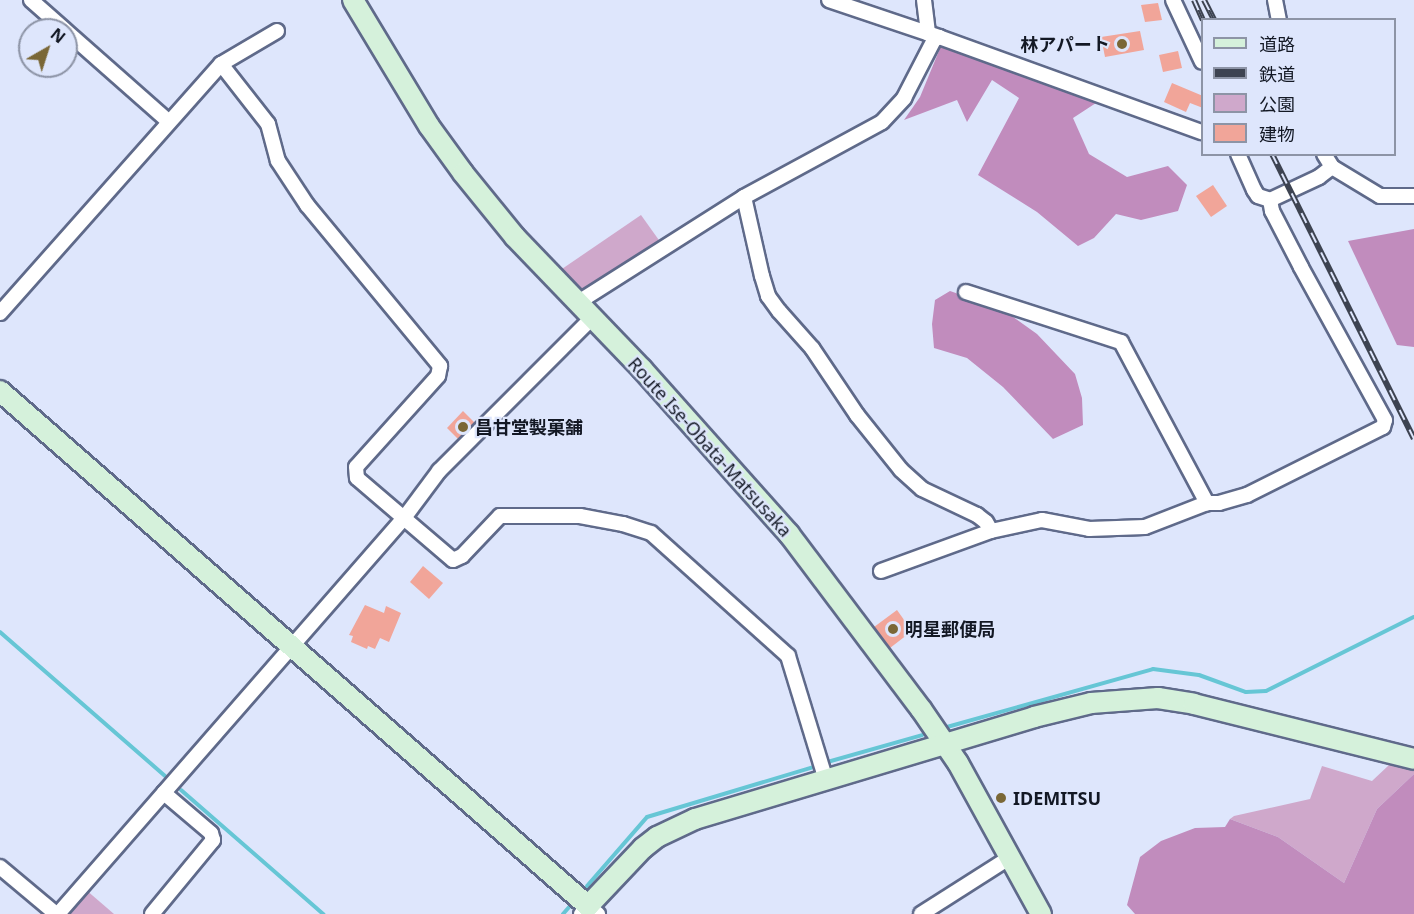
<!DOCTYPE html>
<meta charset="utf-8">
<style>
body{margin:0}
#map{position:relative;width:1414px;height:914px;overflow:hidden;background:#dee6fc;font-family:"Noto Sans","Noto Sans JP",sans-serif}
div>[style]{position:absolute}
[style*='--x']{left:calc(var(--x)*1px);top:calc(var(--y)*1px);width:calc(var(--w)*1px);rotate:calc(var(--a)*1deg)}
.green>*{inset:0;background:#cfa8cb}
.forest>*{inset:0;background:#c18cbd}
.stream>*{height:4px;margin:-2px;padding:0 2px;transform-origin:2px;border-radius:2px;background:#66c6d5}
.building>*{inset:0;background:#f1a599}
.roads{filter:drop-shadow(2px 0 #5f6a8a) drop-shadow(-2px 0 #5f6a8a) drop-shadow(0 2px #5f6a8a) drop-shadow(0 -2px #5f6a8a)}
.street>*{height:14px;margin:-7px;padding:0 7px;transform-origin:7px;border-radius:7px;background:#fff}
.secondary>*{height:20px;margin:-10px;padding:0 10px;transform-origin:10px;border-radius:10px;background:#d5f1db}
.rail>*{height:6px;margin-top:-3px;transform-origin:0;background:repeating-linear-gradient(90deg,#dee6fc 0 11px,#3d4351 0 22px);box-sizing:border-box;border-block:2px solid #3d4351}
.dots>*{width:16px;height:16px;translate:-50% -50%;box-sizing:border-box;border:3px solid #dee6fc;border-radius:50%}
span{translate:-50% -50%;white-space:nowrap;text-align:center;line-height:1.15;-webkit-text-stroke:4.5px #dee6fc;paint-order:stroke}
.poi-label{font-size:18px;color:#131824;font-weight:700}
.right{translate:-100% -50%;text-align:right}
.left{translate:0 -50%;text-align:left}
.street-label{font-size:18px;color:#131824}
.legend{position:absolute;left:1201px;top:18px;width:195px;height:138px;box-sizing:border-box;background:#dee6fc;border:2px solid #8d94a6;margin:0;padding:8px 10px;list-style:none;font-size:18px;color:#131824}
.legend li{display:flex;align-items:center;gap:12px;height:30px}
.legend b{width:30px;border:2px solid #8d94a6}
.north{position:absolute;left:18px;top:18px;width:60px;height:60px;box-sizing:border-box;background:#dee6fc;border:2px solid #8d94a6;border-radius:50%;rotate:39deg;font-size:16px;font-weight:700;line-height:24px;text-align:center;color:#131824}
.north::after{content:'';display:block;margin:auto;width:21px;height:27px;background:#7a6736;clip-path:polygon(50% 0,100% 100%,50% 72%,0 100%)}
</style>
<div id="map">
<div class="green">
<i style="clip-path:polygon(641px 215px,661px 243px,580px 295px,559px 271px)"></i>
<i style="clip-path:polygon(1389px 765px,1414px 771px,1414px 774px,1377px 809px,1344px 883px,1278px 837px,1230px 819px,1234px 816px,1310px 799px,1322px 766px,1372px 781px)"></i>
<i style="clip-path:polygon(85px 889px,114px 914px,69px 914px,69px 908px)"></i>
</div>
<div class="forest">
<i style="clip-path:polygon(941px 46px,1096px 103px,1073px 118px,1089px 154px,1127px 177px,1168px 166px,1187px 185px,1178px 211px,1141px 220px,1116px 214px,1094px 238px,1078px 246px,1037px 212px,978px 175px,1019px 98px,992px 80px,967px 122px,957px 100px,904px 120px,920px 97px)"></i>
<i style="clip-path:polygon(1414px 229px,1414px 347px,1397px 345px,1348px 241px)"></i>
<i style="clip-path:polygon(950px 291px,1002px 309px,1037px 334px,1075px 374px,1082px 398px,1083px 425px,1053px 439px,1003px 387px,967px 358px,934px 348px,932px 324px,935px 300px)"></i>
<i style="clip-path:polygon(1414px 774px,1414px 914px,1135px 914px,1127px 905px,1140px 857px,1161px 841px,1195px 828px,1225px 827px,1230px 819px,1278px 837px,1344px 883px,1377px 809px)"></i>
</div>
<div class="stream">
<i style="--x:0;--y:632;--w:219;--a:41.1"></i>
<i style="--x:947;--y:727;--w:214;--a:-15.7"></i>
<i style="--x:1153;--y:669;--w:46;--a:7.4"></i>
<i style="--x:1199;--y:675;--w:50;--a:19.9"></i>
<i style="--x:1246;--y:692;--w:20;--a:-3"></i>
<i style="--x:1266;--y:691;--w:165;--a:-26.6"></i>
<i style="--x:824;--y:763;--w:102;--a:-15.9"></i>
<i style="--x:181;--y:790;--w:189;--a:41.1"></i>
<i style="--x:587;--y:886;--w:91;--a:-49"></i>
<i style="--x:647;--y:817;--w:177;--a:-16.7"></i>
<i style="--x:563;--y:914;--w:11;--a:-49"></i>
</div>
<div class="building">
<i style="clip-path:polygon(1158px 3px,1162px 20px,1145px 22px,1141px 5px)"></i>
<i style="clip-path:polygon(1140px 31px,1144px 50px,1105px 57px,1101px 37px)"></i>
<i style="clip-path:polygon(1178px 51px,1182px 68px,1163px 72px,1159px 55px)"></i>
<i style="clip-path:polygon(1172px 83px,1203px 96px,1203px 108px,1190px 103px,1186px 112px,1164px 102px)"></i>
<i style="clip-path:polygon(1213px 185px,1227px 206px,1211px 217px,1196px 196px)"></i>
<i style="clip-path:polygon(463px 411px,475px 423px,458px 439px,447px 428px)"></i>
<i style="clip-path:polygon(423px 566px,443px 583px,429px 599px,410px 582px)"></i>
<i style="clip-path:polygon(365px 605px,384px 613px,386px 606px,401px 613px,389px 642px,380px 638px,375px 649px,368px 646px,367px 649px,351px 642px,353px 636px,349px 635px)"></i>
<i style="clip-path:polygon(897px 610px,912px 631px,890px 648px,874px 627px)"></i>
</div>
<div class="roads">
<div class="street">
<i style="--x:31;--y:0;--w:45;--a:41.4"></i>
<i style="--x:829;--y:0;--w:116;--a:18.6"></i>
<i style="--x:924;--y:0;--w:34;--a:83"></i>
<i style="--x:1173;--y:0;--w:68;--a:64.9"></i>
<i style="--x:1275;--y:0;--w:20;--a:79"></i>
<i style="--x:66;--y:31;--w:136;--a:41.4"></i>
<i style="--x:221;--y:64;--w:76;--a:51.9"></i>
<i style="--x:268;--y:124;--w:38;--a:75"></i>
<i style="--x:278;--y:161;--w:53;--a:56.6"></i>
<i style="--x:307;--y:205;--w:209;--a:50.4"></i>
<i style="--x:440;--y:366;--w:10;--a:101"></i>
<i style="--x:438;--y:376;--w:122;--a:132"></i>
<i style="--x:356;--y:467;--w:11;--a:85"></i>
<i style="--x:357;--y:478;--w:126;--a:40.5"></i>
<i style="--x:453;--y:560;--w:10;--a:-24"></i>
<i style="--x:462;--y:556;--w:55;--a:-46.5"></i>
<i style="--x:500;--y:516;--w:80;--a:0"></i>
<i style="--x:580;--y:516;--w:44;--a:10.5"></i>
<i style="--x:623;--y:524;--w:29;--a:18"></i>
<i style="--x:651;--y:533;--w:184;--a:41.9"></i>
<i style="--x:788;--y:656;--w:130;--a:73"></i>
<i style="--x:1238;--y:154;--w:39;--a:66"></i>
<i style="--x:1254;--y:190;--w:7;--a:56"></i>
<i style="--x:1258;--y:196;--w:13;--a:18"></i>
<i style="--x:1270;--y:200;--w:54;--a:-25.1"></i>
<i style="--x:1319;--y:177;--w:16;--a:-38"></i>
<i style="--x:1324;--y:154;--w:15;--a:58"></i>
<i style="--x:1332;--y:167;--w:56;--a:31.1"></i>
<i style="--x:1380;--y:196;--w:34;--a:0"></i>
<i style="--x:744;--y:197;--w:81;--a:77.2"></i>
<i style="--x:762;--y:276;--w:21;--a:73"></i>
<i style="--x:768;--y:296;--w:19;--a:54"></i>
<i style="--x:779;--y:311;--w:50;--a:48.3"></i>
<i style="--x:812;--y:348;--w:81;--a:56.1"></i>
<i style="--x:857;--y:415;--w:70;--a:51.3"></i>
<i style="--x:901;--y:470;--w:28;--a:42"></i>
<i style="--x:922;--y:489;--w:61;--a:25.3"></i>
<i style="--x:977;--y:515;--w:11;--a:38"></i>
<i style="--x:986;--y:522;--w:10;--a:61"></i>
<i style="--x:966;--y:292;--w:163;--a:17.9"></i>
<i style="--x:1121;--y:342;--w:183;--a:61.9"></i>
<i style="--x:577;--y:303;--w:198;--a:-32.4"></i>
<i style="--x:744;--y:197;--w:157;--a:-28.5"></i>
<i style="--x:882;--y:122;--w:33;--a:-47"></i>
<i style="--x:904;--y:98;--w:65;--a:-62.7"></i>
<i style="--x:934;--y:40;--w:6;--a:-31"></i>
<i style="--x:939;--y:37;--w:280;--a:19.9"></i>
<i style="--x:0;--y:313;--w:333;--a:-48.4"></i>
<i style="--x:221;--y:64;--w:65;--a:-30.5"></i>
<i style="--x:881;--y:571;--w:117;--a:-20"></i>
<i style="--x:991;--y:531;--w:52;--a:-12.2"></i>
<i style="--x:1042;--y:520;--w:48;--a:10.8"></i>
<i style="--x:1089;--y:529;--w:56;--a:-2"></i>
<i style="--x:1145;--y:527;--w:66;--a:-21.2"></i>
<i style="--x:1207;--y:503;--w:12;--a:0"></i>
<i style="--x:1219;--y:503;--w:29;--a:-16"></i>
<i style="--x:1247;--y:495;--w:152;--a:-26.6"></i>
<i style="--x:1383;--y:427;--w:7;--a:-74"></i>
<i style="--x:1385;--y:420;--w:175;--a:-118.8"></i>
<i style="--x:1301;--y:267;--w:63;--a:-117.4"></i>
<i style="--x:1272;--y:211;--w:11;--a:-100"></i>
<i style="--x:0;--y:867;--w:73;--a:40"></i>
<i style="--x:58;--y:914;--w:526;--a:-48.86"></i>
<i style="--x:404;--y:518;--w:59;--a:-53.3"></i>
<i style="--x:439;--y:471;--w:216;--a:-45"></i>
<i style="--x:152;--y:914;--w:96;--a:-50.5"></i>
<i style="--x:213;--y:840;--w:7;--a:-106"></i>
<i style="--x:211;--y:833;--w:62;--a:-139.6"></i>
<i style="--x:581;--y:914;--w:11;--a:-49"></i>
<i style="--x:588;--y:906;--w:13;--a:39"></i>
<i style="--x:921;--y:914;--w:104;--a:-32.5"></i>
</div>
<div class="secondary">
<i style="--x:353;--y:0;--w:147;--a:58.9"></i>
<i style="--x:429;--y:126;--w:58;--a:54.1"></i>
<i style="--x:463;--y:173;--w:82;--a:50.9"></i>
<i style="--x:515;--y:237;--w:183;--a:46.1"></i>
<i style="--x:642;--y:369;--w:221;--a:48.3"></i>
<i style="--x:789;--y:534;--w:219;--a:53"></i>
<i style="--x:921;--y:709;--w:65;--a:55.6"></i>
<i style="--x:958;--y:763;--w:172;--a:61.2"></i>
<i style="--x:0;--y:391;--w:782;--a:41.21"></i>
<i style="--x:588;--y:906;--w:80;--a:-46.5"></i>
<i style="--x:643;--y:848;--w:18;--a:-38"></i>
<i style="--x:657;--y:837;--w:42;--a:-25.3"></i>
<i style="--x:695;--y:819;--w:354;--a:-16.7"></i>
<i style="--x:1034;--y:717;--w:59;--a:-13.8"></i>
<i style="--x:1091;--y:703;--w:67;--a:-4.3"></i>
<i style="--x:1158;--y:698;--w:36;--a:9"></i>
<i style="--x:1194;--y:704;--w:227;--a:14"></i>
</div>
</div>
<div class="rail">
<i style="--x:1194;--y:0;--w:22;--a:66"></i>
<i style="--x:1204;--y:0;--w:22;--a:63"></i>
<i style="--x:1272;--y:154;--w:318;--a:63.5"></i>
</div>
<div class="dots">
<i style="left:1122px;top:44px;background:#7a6736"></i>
<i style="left:463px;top:427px;background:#7a6736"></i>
<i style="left:893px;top:629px;background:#7a6736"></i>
<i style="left:1001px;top:798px;background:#7a6736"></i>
</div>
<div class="poi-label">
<span class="right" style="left:1110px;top:44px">林アパート</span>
<span class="left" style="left:475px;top:427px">昌甘堂製菓舗</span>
<span class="left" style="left:905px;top:629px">明星郵便局</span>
<span class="left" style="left:1013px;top:798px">IDEMITSU</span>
</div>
<div class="street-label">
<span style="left:710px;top:447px;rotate:48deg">Route Ise-Obata-Matsusaka</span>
</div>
<ul class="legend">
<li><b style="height:8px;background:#d5f1db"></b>道路</li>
<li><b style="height:8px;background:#3d4351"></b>鉄道</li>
<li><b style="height:16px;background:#cfa8cb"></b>公園</li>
<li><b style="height:16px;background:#f1a599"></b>建物</li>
</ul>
<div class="north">N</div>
</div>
